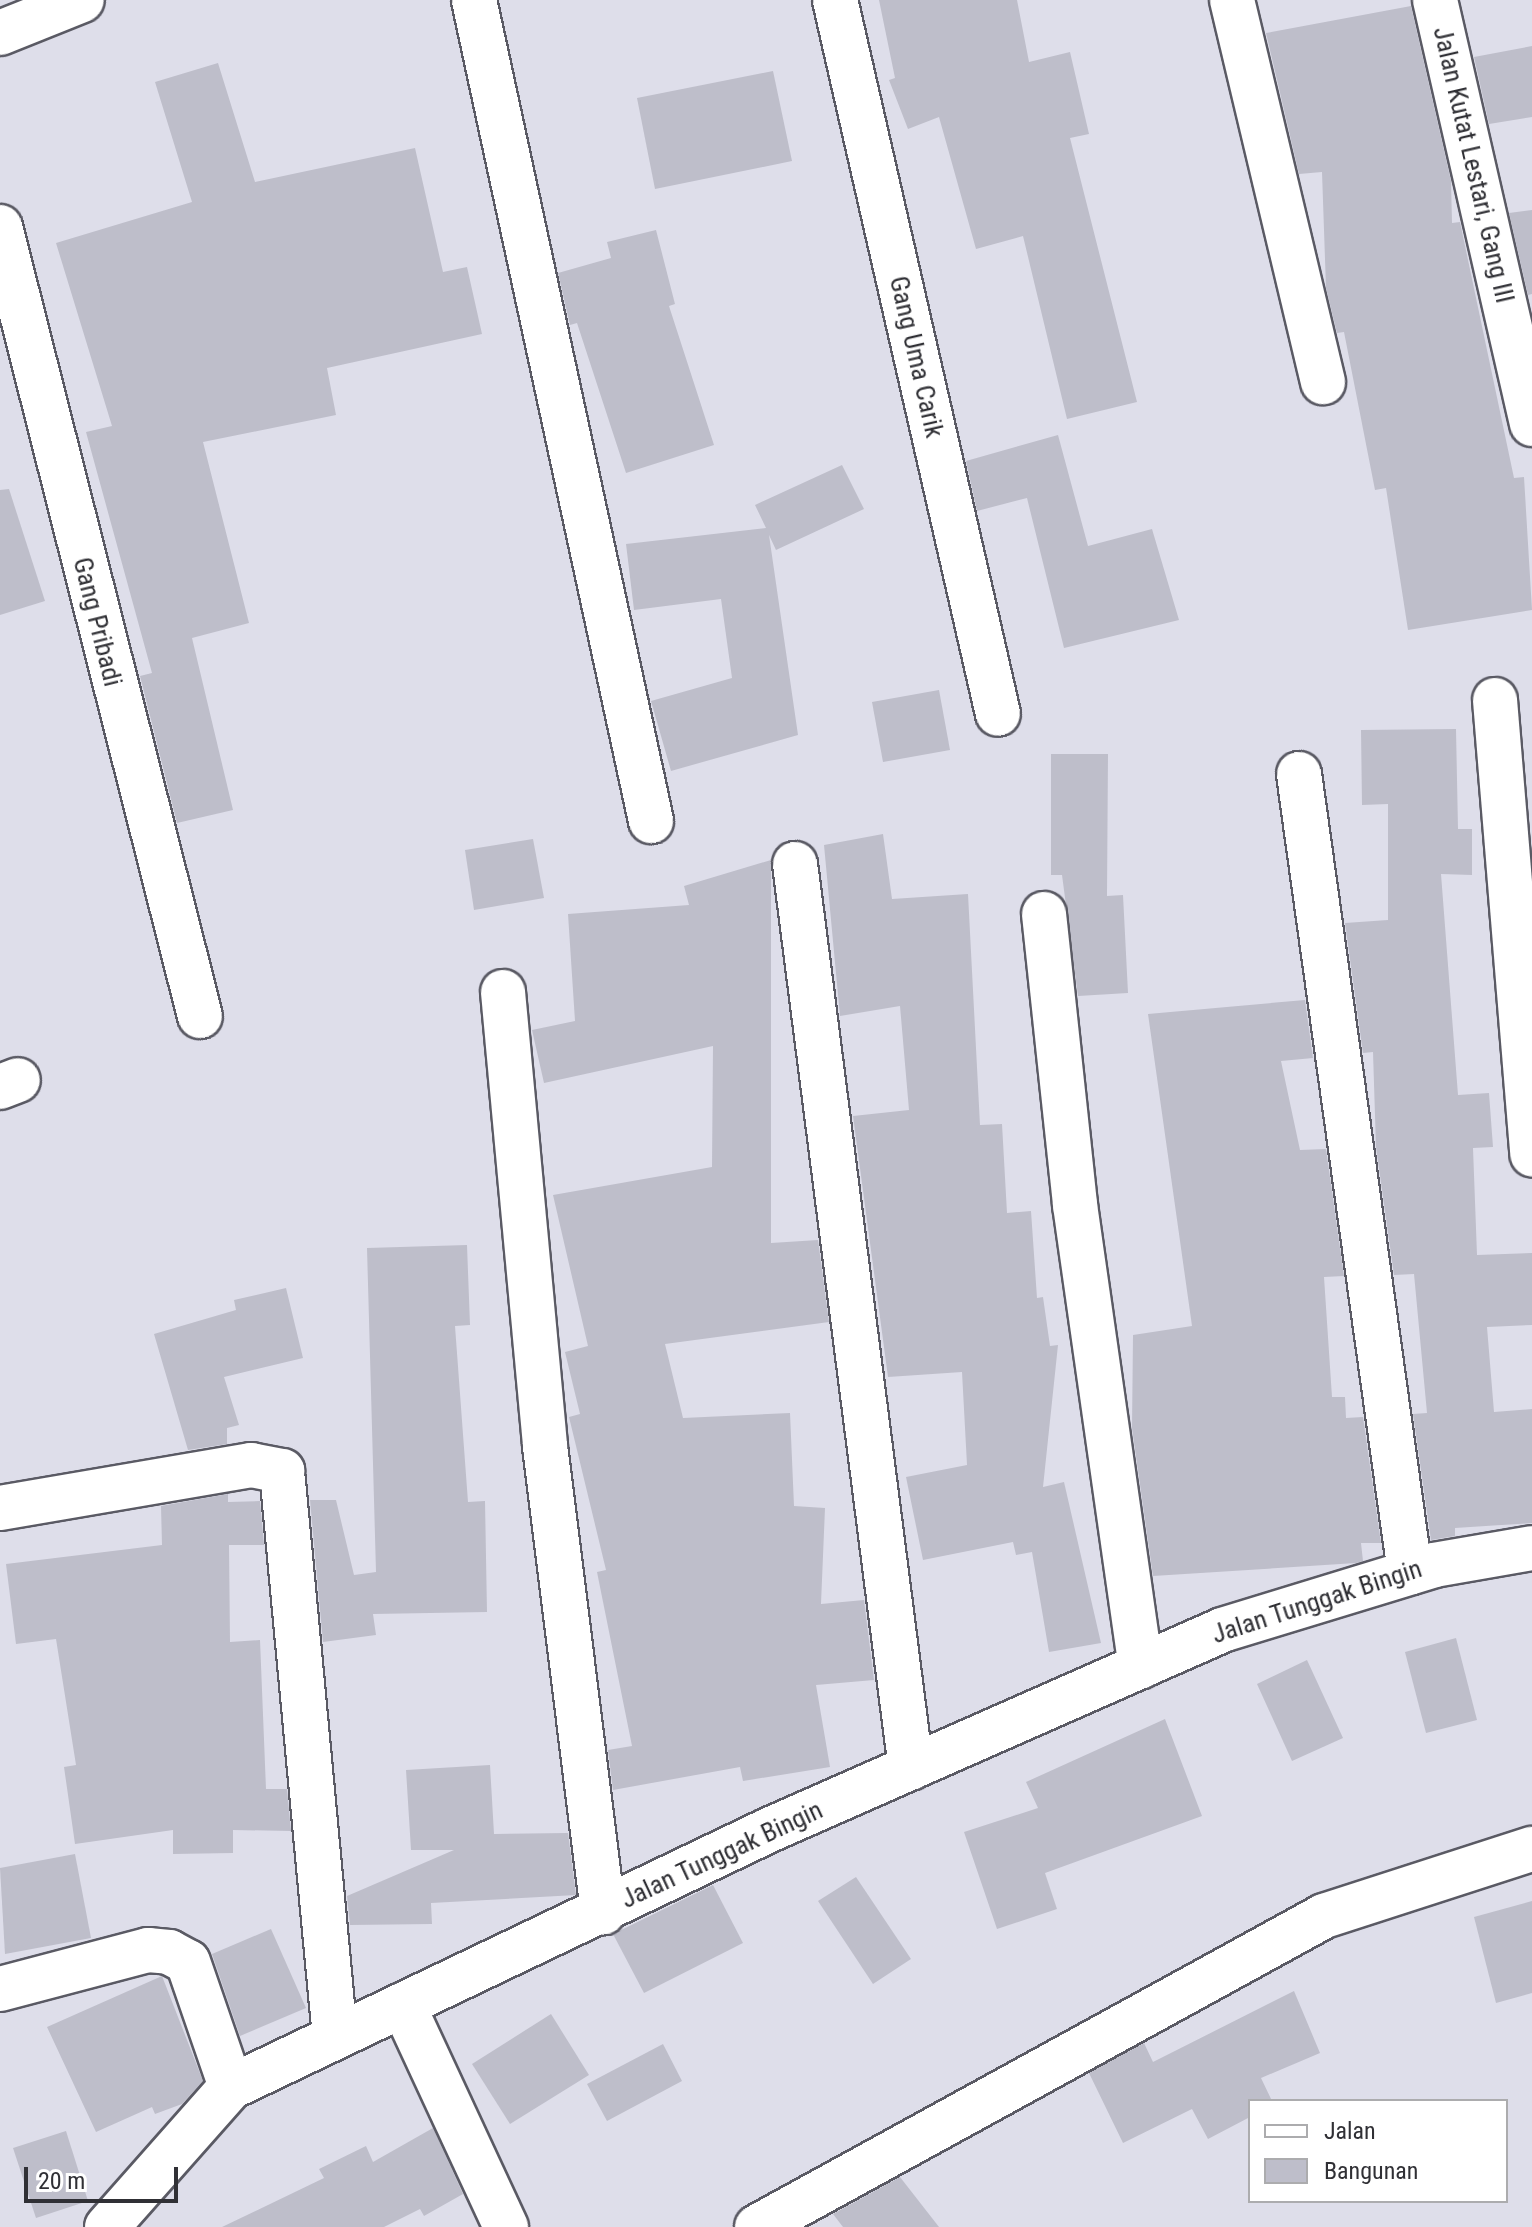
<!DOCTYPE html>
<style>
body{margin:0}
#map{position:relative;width:1532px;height:2227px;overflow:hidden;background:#dedeea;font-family:"Roboto Condensed",sans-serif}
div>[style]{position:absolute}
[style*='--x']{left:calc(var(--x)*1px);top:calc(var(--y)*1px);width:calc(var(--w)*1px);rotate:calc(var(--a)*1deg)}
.building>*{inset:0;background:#bebeca}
.roads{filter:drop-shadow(2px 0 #5a5a64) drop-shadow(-2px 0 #5a5a64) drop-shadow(0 2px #5a5a64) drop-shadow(0 -2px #5a5a64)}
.minor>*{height:44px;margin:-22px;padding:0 22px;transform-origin:22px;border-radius:22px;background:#fff}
span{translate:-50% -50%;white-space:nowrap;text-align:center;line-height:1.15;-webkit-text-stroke:6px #fff;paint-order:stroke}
.street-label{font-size:26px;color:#303035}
.legend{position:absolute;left:1248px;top:2099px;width:260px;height:104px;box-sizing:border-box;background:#fff;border:2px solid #acacae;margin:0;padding:10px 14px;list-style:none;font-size:24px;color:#303035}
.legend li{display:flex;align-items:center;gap:16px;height:40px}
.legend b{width:40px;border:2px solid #acacae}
.scale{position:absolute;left:24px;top:2167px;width:154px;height:36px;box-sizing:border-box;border:4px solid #303035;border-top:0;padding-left:10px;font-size:24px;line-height:28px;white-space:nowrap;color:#303035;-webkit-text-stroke:6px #fff;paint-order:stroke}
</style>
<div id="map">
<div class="building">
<i style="clip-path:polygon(879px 0,1017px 0,1029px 62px,1070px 52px,1089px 134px,1070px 138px,1137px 402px,1067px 419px,1023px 236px,976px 249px,939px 117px,908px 129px,889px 80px,895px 78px)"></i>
<i style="clip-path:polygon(1411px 6px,1451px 181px,1452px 223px,1460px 222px,1514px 478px,1524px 477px,1532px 610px,1408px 630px,1386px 488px,1375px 490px,1344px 332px,1337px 333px,1326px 288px,1322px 172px,1299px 174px,1266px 33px)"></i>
<i style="clip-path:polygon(1532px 46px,1532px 117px,1489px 124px,1474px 57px)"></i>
<i style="clip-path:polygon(218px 63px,255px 182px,415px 148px,443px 272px,467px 267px,482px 334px,327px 368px,336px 415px,203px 442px,249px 623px,192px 638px,233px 810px,177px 823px,140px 676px,152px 673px,86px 432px,112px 426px,56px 243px,192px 202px,155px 82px)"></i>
<i style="clip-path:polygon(773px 71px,792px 161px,655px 189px,637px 98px)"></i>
<i style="clip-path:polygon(1532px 210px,1532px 294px,1528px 295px,1509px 213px)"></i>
<i style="clip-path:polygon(656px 230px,675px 304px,669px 306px,714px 445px,626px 473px,577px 323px,570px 325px,558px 273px,611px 258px,607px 242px)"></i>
<i style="clip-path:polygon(1058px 435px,1088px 546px,1152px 529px,1179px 620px,1064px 648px,1027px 498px,977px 511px,966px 461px)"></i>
<i style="clip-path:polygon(842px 465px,864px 509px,776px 550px,769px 535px,798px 735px,671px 771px,651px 701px,732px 678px,721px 599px,634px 610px,626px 544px,766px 528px,755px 505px)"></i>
<i style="clip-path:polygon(9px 489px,45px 601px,0 615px,0 490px)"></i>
<i style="clip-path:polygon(939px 690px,950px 750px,883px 762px,872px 702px)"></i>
<i style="clip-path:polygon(1456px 729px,1458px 829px,1472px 829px,1472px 875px,1441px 874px,1458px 1095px,1489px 1093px,1493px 1147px,1473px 1148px,1477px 1255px,1532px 1253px,1532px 1325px,1487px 1327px,1494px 1412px,1532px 1409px,1532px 1523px,1455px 1528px,1455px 1536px,1431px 1540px,1413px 1414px,1427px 1413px,1414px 1274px,1394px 1275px,1376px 1147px,1373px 1052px,1363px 1053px,1345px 923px,1388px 920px,1388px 804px,1362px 805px,1361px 730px)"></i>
<i style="clip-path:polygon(1051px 754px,1108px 754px,1107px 896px,1123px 895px,1128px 993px,1078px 996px,1062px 875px,1051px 875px)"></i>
<i style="clip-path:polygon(883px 834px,892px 899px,968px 894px,980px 1125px,1002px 1124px,1007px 1213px,1031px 1211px,1037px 1298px,1043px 1297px,1050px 1346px,1058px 1345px,1043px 1487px,1064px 1482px,1101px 1643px,1049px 1652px,1032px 1552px,1016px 1555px,1013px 1542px,923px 1560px,906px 1477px,967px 1465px,962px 1372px,888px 1377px,853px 1116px,909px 1110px,900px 1006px,840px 1016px,824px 845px)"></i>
<i style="clip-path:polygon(533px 839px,544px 898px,474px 910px,465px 850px)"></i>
<i style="clip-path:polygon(771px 860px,771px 1243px,818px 1240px,829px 1322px,665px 1344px,683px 1418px,790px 1413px,794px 1506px,825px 1508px,821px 1604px,864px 1600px,874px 1680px,816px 1685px,830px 1767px,743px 1781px,740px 1767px,613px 1790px,608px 1750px,632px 1746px,597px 1572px,606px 1570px,569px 1417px,580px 1414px,565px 1352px,588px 1346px,553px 1195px,712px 1167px,713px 1046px,544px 1083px,532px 1030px,575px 1021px,568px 914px,689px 905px,684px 886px)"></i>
<i style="clip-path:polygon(1305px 1000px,1313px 1058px,1281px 1061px,1300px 1150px,1326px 1149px,1344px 1276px,1324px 1277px,1332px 1397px,1345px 1397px,1346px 1418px,1363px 1417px,1381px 1543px,1361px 1543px,1363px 1561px,1356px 1563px,1153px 1576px,1132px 1428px,1133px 1335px,1192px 1326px,1148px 1014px)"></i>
<i style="clip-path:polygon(467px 1245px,470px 1325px,455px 1326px,468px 1502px,485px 1501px,487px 1612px,373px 1614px,376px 1635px,323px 1642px,310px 1500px,336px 1500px,354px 1575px,376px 1572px,367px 1248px)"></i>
<i style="clip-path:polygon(286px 1288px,303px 1358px,224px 1377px,239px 1425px,227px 1428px,227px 1444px,188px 1450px,154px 1334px,236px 1310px,234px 1300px)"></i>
<i style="clip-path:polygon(228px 1494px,228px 1502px,260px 1501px,264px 1545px,229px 1545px,230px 1642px,260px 1640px,266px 1789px,287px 1789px,291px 1831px,233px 1830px,233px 1853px,173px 1854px,173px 1830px,75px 1844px,64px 1767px,76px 1765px,56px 1639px,16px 1644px,6px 1564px,162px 1545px,161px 1506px)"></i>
<i style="clip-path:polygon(1456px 1638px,1477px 1720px,1426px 1733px,1405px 1652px)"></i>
<i style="clip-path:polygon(1307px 1660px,1343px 1738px,1292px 1761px,1257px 1684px)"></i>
<i style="clip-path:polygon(1165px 1719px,1202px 1816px,1045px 1873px,1057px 1909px,997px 1929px,964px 1832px,1038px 1808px,1026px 1782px)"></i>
<i style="clip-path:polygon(490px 1765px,494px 1834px,568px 1833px,576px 1895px,431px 1903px,432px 1924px,350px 1925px,347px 1896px,454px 1850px,411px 1850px,406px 1770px)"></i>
<i style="clip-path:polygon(75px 1854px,91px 1938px,5px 1954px,0 1868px)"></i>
<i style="clip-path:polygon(856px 1877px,911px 1959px,873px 1984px,818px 1901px)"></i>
<i style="clip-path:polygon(713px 1885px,743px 1943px,644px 1993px,613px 1934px)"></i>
<i style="clip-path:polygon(1532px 1901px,1532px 1993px,1496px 2003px,1474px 1917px)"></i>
<i style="clip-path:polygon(271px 1929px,306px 2008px,240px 2036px,212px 1954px)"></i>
<i style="clip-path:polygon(162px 1976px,203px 2081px,182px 2104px,155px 2114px,152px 2107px,96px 2132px,47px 2027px)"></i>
<i style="clip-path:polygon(1294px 1991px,1320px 2053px,1261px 2078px,1272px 2101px,1250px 2101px,1250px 2117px,1208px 2139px,1192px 2109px,1123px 2143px,1089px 2073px,1144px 2043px,1153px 2062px)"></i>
<i style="clip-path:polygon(551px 2014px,589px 2075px,510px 2124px,472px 2064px)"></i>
<i style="clip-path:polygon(663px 2044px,682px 2081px,607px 2121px,587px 2084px)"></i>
<i style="clip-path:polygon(433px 2128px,463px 2194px,424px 2216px,420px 2209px,384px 2227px,222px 2227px,324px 2178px,319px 2169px,366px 2146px,373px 2162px)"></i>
<i style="clip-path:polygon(66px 2131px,88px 2201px,36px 2218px,13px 2148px)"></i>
<i style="clip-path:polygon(900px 2177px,939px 2227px,843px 2227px,833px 2214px)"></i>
</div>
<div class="roads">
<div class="minor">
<i style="--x:474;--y:0;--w:840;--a:77.83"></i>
<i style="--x:835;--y:0;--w:732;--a:77.14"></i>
<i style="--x:1232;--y:0;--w:393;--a:76.6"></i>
<i style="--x:1435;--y:0;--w:435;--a:77.1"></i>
<i style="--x:0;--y:33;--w:88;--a:-21.9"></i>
<i style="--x:0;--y:227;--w:814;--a:75.78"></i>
<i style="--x:1495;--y:700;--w:456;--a:85.3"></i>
<i style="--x:1299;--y:774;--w:806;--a:82.08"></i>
<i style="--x:795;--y:864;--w:911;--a:82.69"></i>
<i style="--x:1044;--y:914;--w:293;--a:83.9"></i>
<i style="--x:1075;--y:1205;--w:466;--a:81.9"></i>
<i style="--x:503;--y:992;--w:456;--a:84.7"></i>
<i style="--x:545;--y:1446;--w:470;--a:82.9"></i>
<i style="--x:0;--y:1087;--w:19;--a:-21"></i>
<i style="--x:0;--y:1508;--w:255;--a:-9.7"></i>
<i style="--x:251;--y:1465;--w:32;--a:11"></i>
<i style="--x:282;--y:1471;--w:568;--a:84.65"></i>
<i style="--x:0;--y:1989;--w:153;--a:-14.8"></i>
<i style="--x:148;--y:1950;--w:21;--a:5"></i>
<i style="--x:169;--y:1952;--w:21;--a:28"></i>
<i style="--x:188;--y:1962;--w:132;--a:71"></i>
<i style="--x:403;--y:2005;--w:245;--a:65.1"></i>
<i style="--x:107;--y:2227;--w:187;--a:-48.5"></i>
<i style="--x:231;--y:2087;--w:596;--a:-25.53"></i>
<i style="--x:769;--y:1830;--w:495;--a:-23.8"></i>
<i style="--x:1222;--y:1630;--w:222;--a:-17"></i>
<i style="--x:1434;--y:1565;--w:99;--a:-9.8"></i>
<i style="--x:757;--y:2227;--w:647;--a:-28.74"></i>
<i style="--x:1324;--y:1916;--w:219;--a:-17.9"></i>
</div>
</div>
<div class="street-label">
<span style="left:1473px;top:165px;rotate:77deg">Jalan Kutat Lestari, Gang III</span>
<span style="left:916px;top:357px;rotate:77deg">Gang Uma Carik</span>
<span style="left:97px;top:622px;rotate:76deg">Gang Pribadi</span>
<span style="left:1317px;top:1602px;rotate:-18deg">Jalan Tunggak Bingin</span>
<span style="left:722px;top:1855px;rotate:-25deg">Jalan Tunggak Bingin</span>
</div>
<ul class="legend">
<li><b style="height:10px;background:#fff"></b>Jalan</li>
<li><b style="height:22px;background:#bebeca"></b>Bangunan</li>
</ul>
<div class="scale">20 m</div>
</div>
